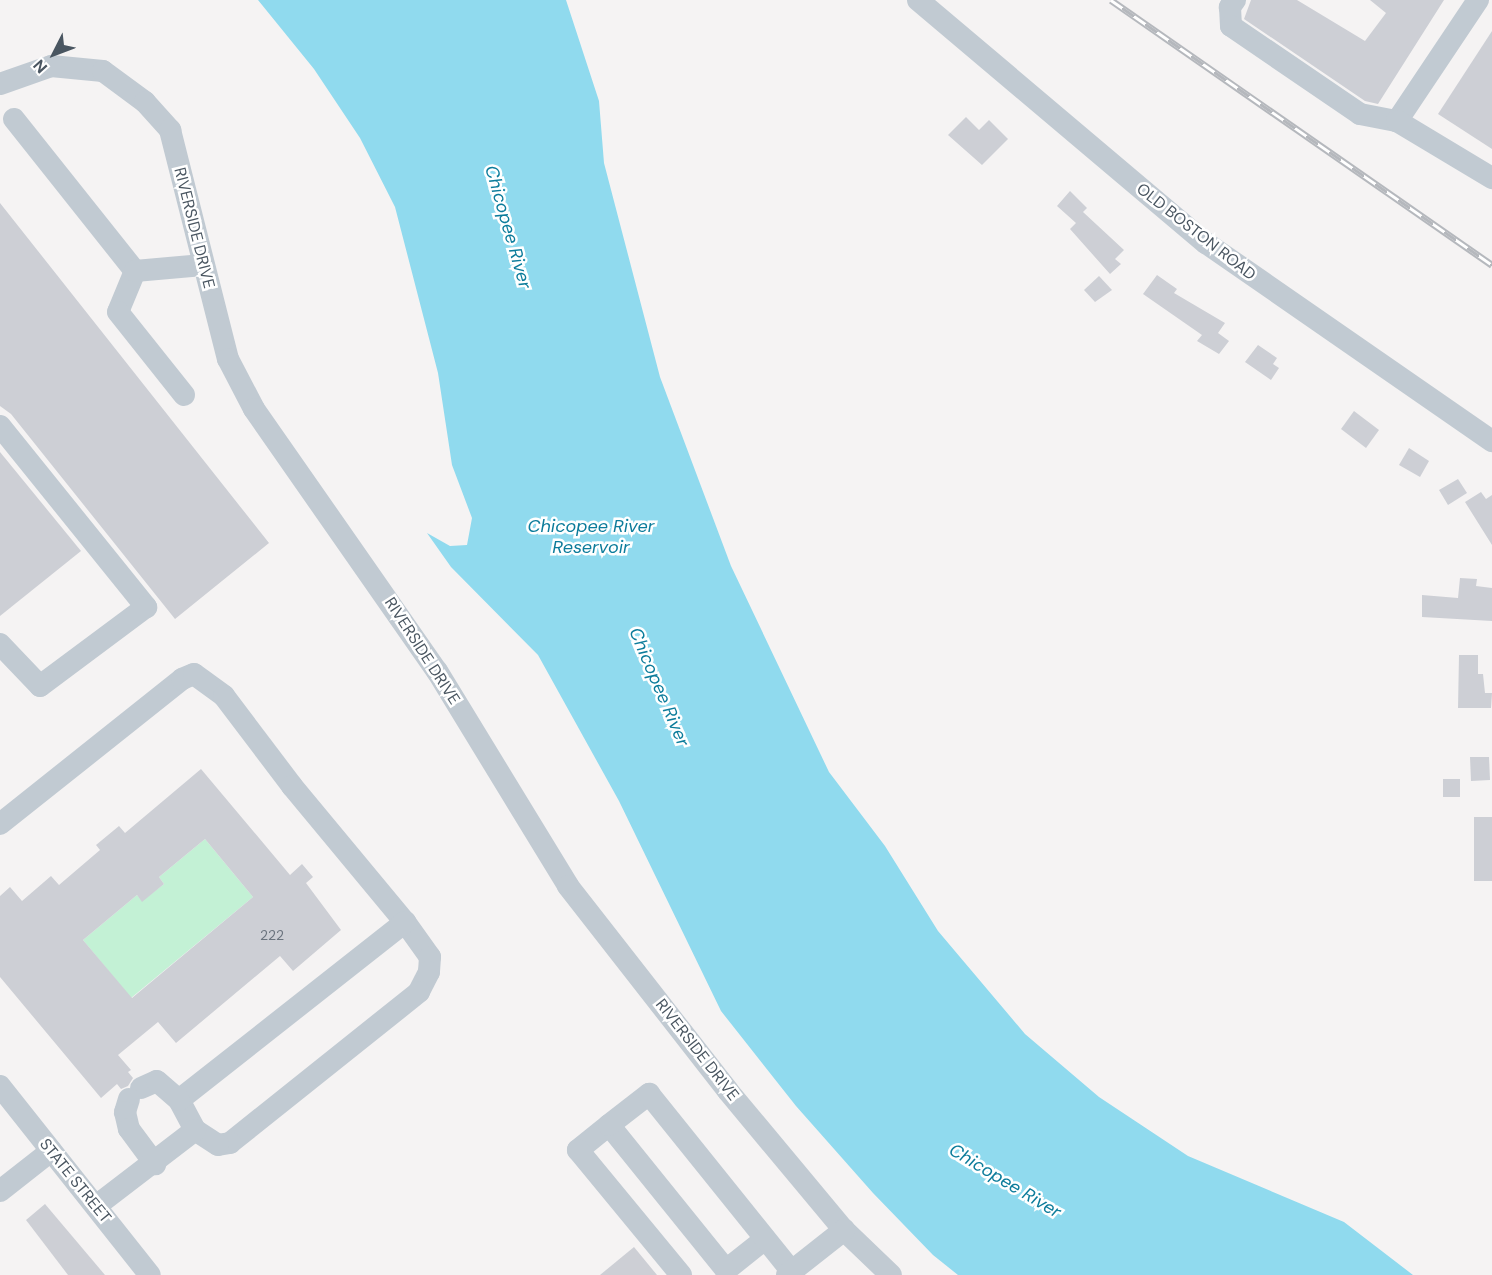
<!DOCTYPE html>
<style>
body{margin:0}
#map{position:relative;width:1492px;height:1275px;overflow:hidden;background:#f5f3f3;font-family:"DM Sans",sans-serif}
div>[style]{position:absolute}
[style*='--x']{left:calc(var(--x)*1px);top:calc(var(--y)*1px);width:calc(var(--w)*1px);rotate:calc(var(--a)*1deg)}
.green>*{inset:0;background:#c3f1d5}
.water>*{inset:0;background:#90daee}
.building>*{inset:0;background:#cdcfd5}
.minor>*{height:22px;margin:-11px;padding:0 11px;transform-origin:11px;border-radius:11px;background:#c1cad2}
.rail>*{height:7px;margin-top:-3.5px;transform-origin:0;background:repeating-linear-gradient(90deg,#fff 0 14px,#b5b8bd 0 28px);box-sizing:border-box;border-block:2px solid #b5b8bd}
span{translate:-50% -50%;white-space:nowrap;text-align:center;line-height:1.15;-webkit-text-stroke:5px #fff;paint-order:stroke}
.number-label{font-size:14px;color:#6b747e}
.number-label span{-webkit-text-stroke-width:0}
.street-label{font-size:16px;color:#4a5661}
.water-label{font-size:18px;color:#0c7c9b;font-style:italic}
.north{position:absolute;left:24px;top:24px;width:60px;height:60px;-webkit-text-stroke:4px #fff;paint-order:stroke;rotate:228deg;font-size:16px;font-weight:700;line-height:24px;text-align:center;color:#4a5661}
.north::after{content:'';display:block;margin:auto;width:21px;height:27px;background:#4a5661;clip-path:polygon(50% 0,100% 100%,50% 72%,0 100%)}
</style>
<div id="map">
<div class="green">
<i style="clip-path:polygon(205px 839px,253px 897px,131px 998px,83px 940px,137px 895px,142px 901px,164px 884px,159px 877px)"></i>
</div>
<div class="water">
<i style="clip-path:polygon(258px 0,566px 0,599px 101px,604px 163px,660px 377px,731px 566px,829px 772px,885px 846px,938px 931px,1025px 1034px,1099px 1097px,1188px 1156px,1344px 1222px,1413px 1275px,958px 1275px,933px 1255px,873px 1193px,796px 1106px,721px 1011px,619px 801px,538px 655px,451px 567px,427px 533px,450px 546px,467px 545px,472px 518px,452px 465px,438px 373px,395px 207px,360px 138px,314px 69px)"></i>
</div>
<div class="building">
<i style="clip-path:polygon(1251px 0,1297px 0,1365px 41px,1386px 13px,1370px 0,1444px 0,1378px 104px,1365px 101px,1244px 19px)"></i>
<i style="clip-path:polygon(1492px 31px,1492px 149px,1438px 114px)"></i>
<i style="clip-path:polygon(966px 117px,979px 130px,989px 120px,1008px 139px,982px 165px,948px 135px)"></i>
<i style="clip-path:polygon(1070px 191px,1087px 208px,1083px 212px,1124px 250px,1115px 259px,1121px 264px,1110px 274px,1070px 229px,1076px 223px,1057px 206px)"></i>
<i style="clip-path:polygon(0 203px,269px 543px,175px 619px,11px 414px,0 406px)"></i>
<i style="clip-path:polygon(1157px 275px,1177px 289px,1174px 293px,1225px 323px,1218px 333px,1229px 341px,1219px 354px,1197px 341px,1202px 335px,1143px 294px)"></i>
<i style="clip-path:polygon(1099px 276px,1112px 290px,1095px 302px,1084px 290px)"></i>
<i style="clip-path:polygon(1258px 345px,1277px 358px,1273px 364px,1279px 368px,1271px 380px,1245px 362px)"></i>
<i style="clip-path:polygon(1354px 411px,1379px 430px,1366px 448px,1341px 429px)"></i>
<i style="clip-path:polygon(1409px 448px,1429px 461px,1420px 477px,1399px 465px)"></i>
<i style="clip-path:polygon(0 452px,81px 551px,0 616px)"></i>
<i style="clip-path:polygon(1458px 479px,1467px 493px,1448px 505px,1439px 490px)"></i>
<i style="clip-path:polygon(1481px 492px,1486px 499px,1492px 495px,1492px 545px,1465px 502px)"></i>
<i style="clip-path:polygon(1460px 578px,1477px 579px,1476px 586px,1492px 588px,1492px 621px,1422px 617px,1422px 595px,1458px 598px)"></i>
<i style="clip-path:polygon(1459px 655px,1478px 655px,1478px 674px,1483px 674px,1485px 693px,1492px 693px,1491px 708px,1458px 708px)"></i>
<i style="clip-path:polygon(1470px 757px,1489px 757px,1490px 780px,1471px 781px)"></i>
<i style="clip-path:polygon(evenodd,201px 769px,290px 875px,302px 864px,313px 877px,306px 883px,341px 930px,293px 971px,280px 956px,176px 1043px,158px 1022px,118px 1055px,131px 1070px,128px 1072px,133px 1078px,128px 1086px,121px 1089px,117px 1084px,101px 1098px,0 977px,0 896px,10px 887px,22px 901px,51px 876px,59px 885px,100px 850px,96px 845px,119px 826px,125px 833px,201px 769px,205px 839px,253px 897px,132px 998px,83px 940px,137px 895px,142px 902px,164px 884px,159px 877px,205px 839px)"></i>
<i style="clip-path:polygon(1443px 779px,1460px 779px,1460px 797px,1443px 797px)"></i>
<i style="clip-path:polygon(1474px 817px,1492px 817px,1492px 881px,1474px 881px)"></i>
<i style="clip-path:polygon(45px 1204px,105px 1275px,68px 1275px,26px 1220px)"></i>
<i style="clip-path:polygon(634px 1247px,657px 1275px,600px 1275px)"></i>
</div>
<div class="minor">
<i style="--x:918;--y:0;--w:377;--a:40.2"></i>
<i style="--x:1206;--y:243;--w:348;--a:34.7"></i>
<i style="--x:1235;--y:0;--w:9;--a:126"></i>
<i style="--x:1230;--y:7;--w:19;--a:87"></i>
<i style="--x:1231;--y:26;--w:156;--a:34.3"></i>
<i style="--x:1360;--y:114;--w:38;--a:11"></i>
<i style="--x:1478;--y:0;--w:146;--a:123.8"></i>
<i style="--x:1397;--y:121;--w:111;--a:31"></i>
<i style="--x:0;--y:84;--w:54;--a:-19.4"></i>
<i style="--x:51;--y:66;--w:52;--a:5.5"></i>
<i style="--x:103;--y:71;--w:52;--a:36.4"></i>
<i style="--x:145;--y:102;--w:38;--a:48"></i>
<i style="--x:170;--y:130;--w:236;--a:75.8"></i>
<i style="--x:228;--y:359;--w:56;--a:62.5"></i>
<i style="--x:254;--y:409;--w:320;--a:55.1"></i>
<i style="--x:437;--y:671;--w:252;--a:58.6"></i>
<i style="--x:568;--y:886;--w:260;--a:52"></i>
<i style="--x:728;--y:1091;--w:181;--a:50.2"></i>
<i style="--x:844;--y:1230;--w:65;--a:43.8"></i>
<i style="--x:14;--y:119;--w:194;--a:51.5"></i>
<i style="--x:135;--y:271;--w:44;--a:112.5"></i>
<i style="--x:118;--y:312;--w:106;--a:51.5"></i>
<i style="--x:135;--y:271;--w:68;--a:-5"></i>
<i style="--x:0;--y:426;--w:233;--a:51.1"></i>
<i style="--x:146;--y:607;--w:132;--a:143.3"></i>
<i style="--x:40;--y:686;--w:58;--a:-133.6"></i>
<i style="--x:0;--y:824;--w:233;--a:-38.5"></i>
<i style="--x:182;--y:679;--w:13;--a:-23"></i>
<i style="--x:194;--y:674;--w:37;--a:36"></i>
<i style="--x:224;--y:696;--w:113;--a:52.9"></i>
<i style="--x:292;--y:786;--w:177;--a:50.3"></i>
<i style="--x:405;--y:922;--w:43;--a:54.5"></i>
<i style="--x:430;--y:957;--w:15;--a:94"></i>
<i style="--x:429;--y:972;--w:22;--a:117"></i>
<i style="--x:419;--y:992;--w:242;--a:141.4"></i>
<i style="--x:230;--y:1143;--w:12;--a:171"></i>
<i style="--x:218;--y:1145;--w:27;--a:-147"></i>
<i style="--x:195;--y:1130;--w:34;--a:-118"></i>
<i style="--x:179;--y:1100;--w:288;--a:-38.2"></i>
<i style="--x:0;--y:1086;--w:241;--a:51.6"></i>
<i style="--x:141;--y:1088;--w:17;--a:-24"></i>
<i style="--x:157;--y:1081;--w:29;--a:41"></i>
<i style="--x:129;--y:1099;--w:14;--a:107"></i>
<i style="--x:125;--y:1112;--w:17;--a:77"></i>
<i style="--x:129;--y:1129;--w:44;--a:53.4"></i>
<i style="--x:609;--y:1125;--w:40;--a:141"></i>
<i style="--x:578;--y:1150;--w:162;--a:50.5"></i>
<i style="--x:0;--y:1191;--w:65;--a:-38.1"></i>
<i style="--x:96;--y:1206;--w:125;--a:-37.5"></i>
<i style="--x:765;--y:1239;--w:50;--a:141.5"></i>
<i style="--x:726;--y:1270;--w:186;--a:-128.9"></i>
<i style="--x:609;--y:1125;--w:51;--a:-37.8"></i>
<i style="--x:649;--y:1094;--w:228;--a:51.2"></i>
<i style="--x:787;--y:1275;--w:73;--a:-38.3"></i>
</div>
<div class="rail">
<i style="--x:1111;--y:0;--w:464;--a:34.8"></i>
</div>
<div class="number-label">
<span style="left:272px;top:935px">222</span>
</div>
<div class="street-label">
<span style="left:194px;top:228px;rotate:76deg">RIVERSIDE DRIVE</span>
<span style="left:1196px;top:232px;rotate:38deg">OLD BOSTON ROAD</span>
<span style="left:422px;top:651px;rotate:57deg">RIVERSIDE DRIVE</span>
<span style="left:697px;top:1050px;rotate:52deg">RIVERSIDE DRIVE</span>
<span style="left:75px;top:1181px;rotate:51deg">STATE STREET</span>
</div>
<div class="water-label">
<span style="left:508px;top:227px;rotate:74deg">Chicopee River</span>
<span style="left:591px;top:537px">Chicopee River<br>Reservoir</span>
<span style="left:659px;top:687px;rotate:67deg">Chicopee River</span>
<span style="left:1005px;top:1181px;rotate:31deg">Chicopee River</span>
</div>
<div class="north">N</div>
</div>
